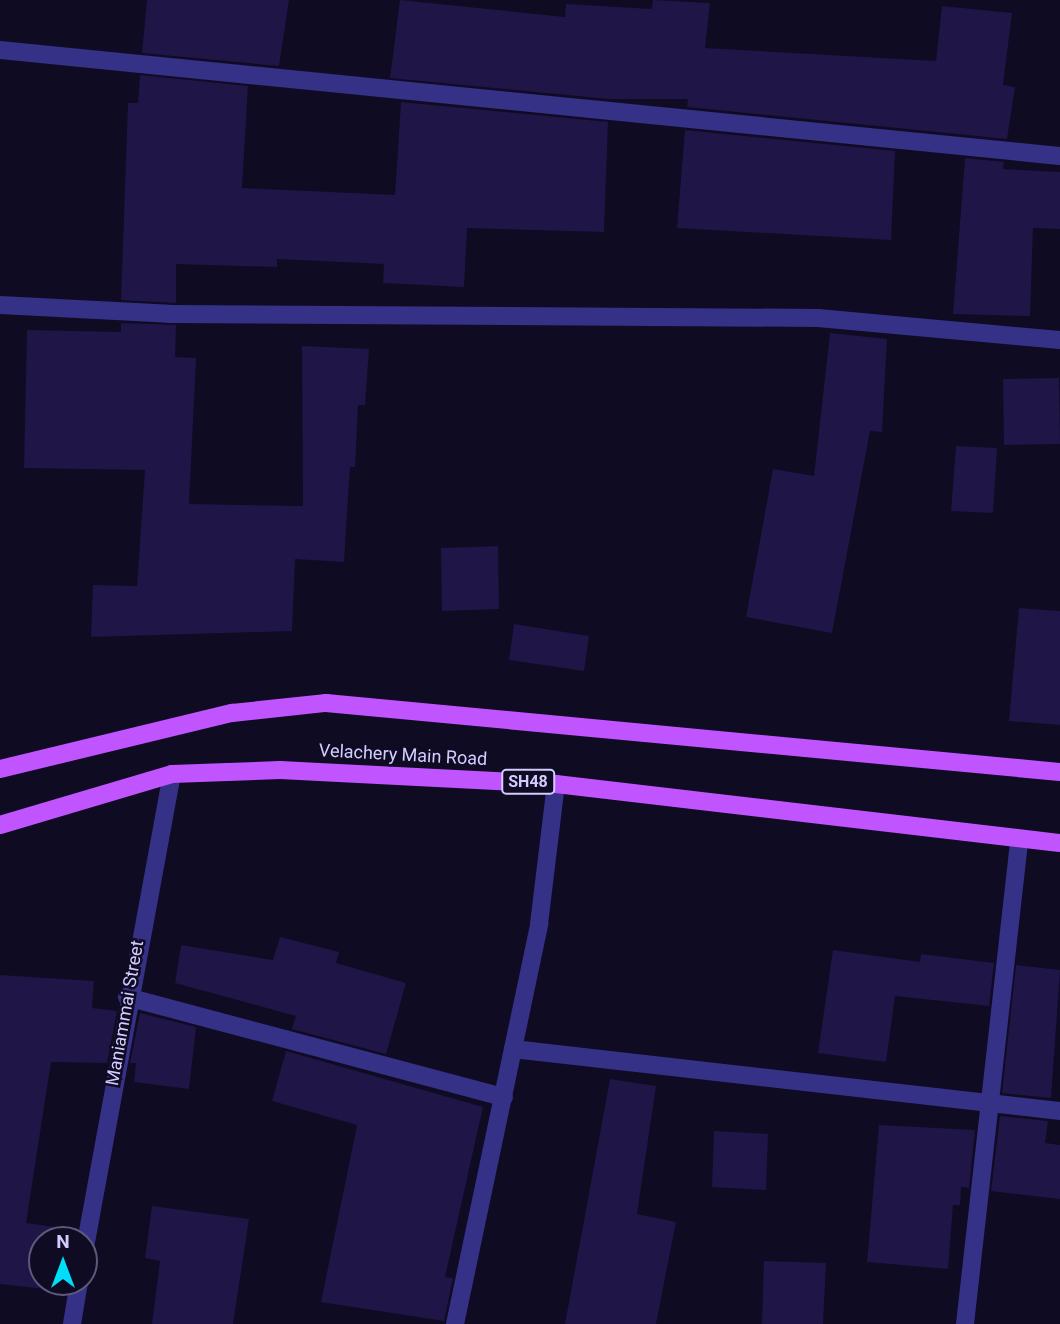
<!DOCTYPE html>
<style>
body{margin:0}
#map{position:relative;width:1060px;height:1324px;overflow:hidden;background:#0f0b23;font-family:Roboto,sans-serif}
div>[style]{position:absolute}
[style*='--x']{left:calc(var(--x)*1px);top:calc(var(--y)*1px);width:calc(var(--w)*1px);rotate:calc(var(--a)*1deg)}
.building>*{inset:0;background:#1f1546}
.minor>*{height:18px;margin:-9px;padding:0 9px;transform-origin:9px;border-radius:9px;background:#353187}
.major>*{height:18px;margin:-9px;padding:0 9px;transform-origin:9px;border-radius:9px;background:#c054ff}
span{translate:-50% -50%;white-space:nowrap;text-align:center;line-height:1.15;-webkit-text-stroke:5px #0f0b23;paint-order:stroke}
.shield-label span{padding:2px 5px;background:#0f0b23;border:2px solid;border-radius:5px;-webkit-text-stroke-width:0}
.shield-label{font-size:16px;color:#d3cdff;font-weight:700}
.street-label{font-size:18px;color:#d3cdff}
.north{position:absolute;left:28px;top:1226px;width:70px;height:70px;box-sizing:border-box;background:#0f0b23;border:2px solid #5d597b;border-radius:50%;rotate:0deg;font-size:19px;font-weight:700;line-height:28px;text-align:center;color:#d3cdff}
.north::after{content:'';display:block;margin:auto;width:24px;height:32px;background:#00ddf8;clip-path:polygon(50% 0,100% 100%,50% 72%,0 100%)}
</style>
<div id="map">
<div class="building">
<i style="clip-path:polygon(147px 0,289px 0,279px 66px,142px 53px)"></i>
<i style="clip-path:polygon(400px 0,565px 17px,566px 4px,652px 9px,653px 0,710px 3px,705px 48px,936px 61px,942px 6px,1012px 13px,1003px 85px,1015px 87px,1007px 139px,687px 107px,688px 99px,608px 99px,390px 78px)"></i>
<i style="clip-path:polygon(140px 75px,248px 86px,242px 188px,395px 195px,401px 102px,608px 122px,604px 232px,467px 228px,464px 287px,383px 283px,384px 264px,277px 259px,277px 267px,176px 264px,176px 303px,121px 300px,128px 103px,138px 103px)"></i>
<i style="clip-path:polygon(685px 130px,895px 151px,891px 240px,677px 228px)"></i>
<i style="clip-path:polygon(965px 158px,1004px 162px,1003px 169px,1060px 172px,1060px 229px,1033px 228px,1030px 316px,953px 314px)"></i>
<i style="clip-path:polygon(121px 323px,176px 325px,175px 357px,196px 358px,189px 504px,303px 506px,302px 346px,369px 349px,365px 405px,358px 405px,355px 467px,350px 467px,344px 562px,295px 559px,292px 631px,91px 637px,93px 585px,137px 586px,145px 470px,24px 468px,27px 330px,121px 332px)"></i>
<i style="clip-path:polygon(830px 333px,887px 339px,882px 432px,870px 431px,832px 633px,746px 617px,773px 469px,814px 476px)"></i>
<i style="clip-path:polygon(1059px 378px,1060px 444px,1004px 445px,1003px 379px)"></i>
<i style="clip-path:polygon(956px 446px,997px 448px,993px 513px,951px 511px)"></i>
<i style="clip-path:polygon(498px 546px,499px 609px,442px 611px,441px 548px)"></i>
<i style="clip-path:polygon(1019px 608px,1060px 611px,1060px 725px,1009px 721px)"></i>
<i style="clip-path:polygon(514px 624px,589px 636px,584px 671px,509px 660px)"></i>
<i style="clip-path:polygon(280px 937px,339px 952px,336px 963px,406px 983px,386px 1054px,292px 1029px,296px 1016px,175px 983px,181px 945px,273px 960px)"></i>
<i style="clip-path:polygon(833px 950px,920px 962px,921px 954px,994px 963px,989px 1006px,895px 996px,886px 1062px,818px 1053px)"></i>
<i style="clip-path:polygon(1016px 965px,1060px 970px,1051px 1098px,1002px 1093px)"></i>
<i style="clip-path:polygon(0 975px,94px 981px,92px 1008px,117px 1011px,107px 1063px,51px 1062px,26px 1223px,70px 1229px,69px 1240px,42px 1240px,42px 1282px,64px 1282px,63px 1291px,0 1284px)"></i>
<i style="clip-path:polygon(140px 1013px,196px 1027px,189px 1089px,134px 1082px,136px 1063px,130px 1063px)"></i>
<i style="clip-path:polygon(286px 1051px,483px 1107px,445px 1277px,453px 1278px,444px 1321px,321px 1302px,357px 1125px,272px 1101px)"></i>
<i style="clip-path:polygon(610px 1079px,656px 1086px,637px 1214px,676px 1222px,656px 1324px,565px 1324px)"></i>
<i style="clip-path:polygon(1000px 1116px,1048px 1121px,1045px 1143px,1060px 1145px,1060px 1199px,991px 1191px)"></i>
<i style="clip-path:polygon(879px 1125px,975px 1130px,969px 1188px,961px 1187px,960px 1205px,953px 1205px,948px 1269px,867px 1262px)"></i>
<i style="clip-path:polygon(714px 1131px,768px 1134px,766px 1190px,712px 1187px)"></i>
<i style="clip-path:polygon(152px 1206px,249px 1219px,233px 1324px,152px 1324px,160px 1261px,145px 1258px)"></i>
<i style="clip-path:polygon(764px 1261px,826px 1263px,823px 1324px,762px 1324px)"></i>
</div>
<div class="minor">
<i style="--x:0;--y:50;--w:1065;--a:5.71"></i>
<i style="--x:0;--y:305;--w:169;--a:3"></i>
<i style="--x:169;--y:314;--w:649;--a:0.35"></i>
<i style="--x:818;--y:318;--w:243;--a:5.2"></i>
<i style="--x:127;--y:997;--w:390;--a:14.9"></i>
<i style="--x:513;--y:1049;--w:551;--a:6.47"></i>
<i style="--x:84;--y:1253;--w:487;--a:-79.6"></i>
<i style="--x:72;--y:1324;--w:43;--a:-80.5"></i>
<i style="--x:455;--y:1324;--w:409;--a:-78.1"></i>
<i style="--x:539;--y:924;--w:141;--a:-83.1"></i>
<i style="--x:965;--y:1324;--w:488;--a:-83.6"></i>
</div>
<div class="major">
<i style="--x:0;--y:769;--w:239;--a:-13.6"></i>
<i style="--x:232;--y:713;--w:95;--a:-6.1"></i>
<i style="--x:326;--y:703;--w:737;--a:5.37"></i>
<i style="--x:0;--y:825;--w:179;--a:-16.5"></i>
<i style="--x:172;--y:774;--w:108;--a:-2.1"></i>
<i style="--x:280;--y:770;--w:276;--a:2.9"></i>
<i style="--x:556;--y:784;--w:507;--a:6.68"></i>
</div>
<div class="shield-label">
<span style="left:528px;top:782px">SH48</span>
</div>
<div class="street-label">
<span style="left:403px;top:755px;rotate:3deg">Velachery Main Road</span>
<span style="left:125px;top:1013px;rotate:-80deg">Maniammai Street</span>
</div>
<div class="north">N</div>
</div>
